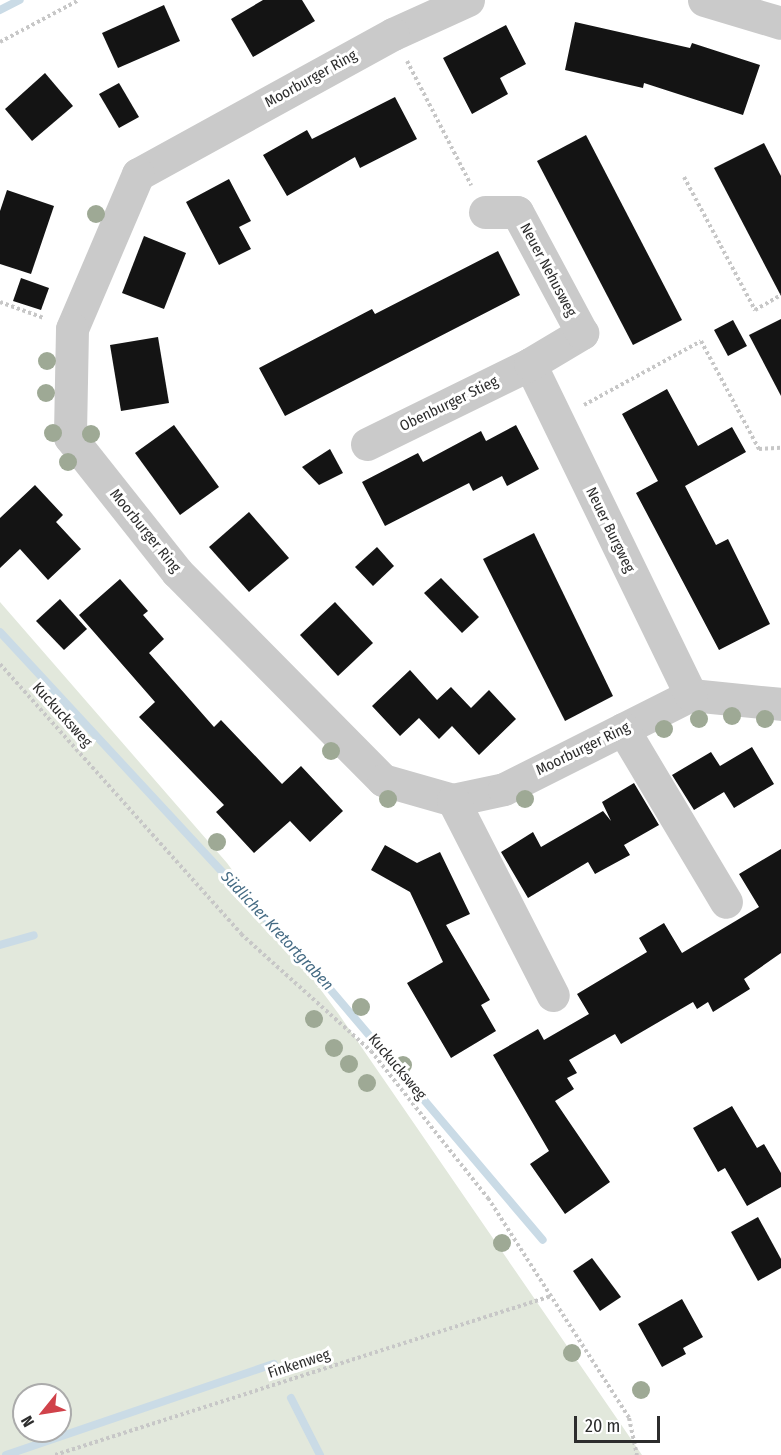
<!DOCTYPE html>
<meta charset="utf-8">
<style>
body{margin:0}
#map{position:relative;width:781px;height:1455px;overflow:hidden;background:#fff;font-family:"Fira Sans Condensed",sans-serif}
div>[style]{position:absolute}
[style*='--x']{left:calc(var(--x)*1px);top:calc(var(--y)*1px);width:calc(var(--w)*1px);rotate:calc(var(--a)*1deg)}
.green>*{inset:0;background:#e2e8dc}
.stream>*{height:8px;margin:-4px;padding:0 4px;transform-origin:4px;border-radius:4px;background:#cadbe6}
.building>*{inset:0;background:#141414}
.path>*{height:4px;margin-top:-2px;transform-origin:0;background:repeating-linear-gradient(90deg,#c7c7c7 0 3px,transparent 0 6px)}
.minor>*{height:33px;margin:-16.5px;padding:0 16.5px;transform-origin:16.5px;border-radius:16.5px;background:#cacaca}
.trees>*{width:18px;height:18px;margin:-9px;border-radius:50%;background:#9ea995}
span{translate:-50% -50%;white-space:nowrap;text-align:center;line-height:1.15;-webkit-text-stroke:6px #fff;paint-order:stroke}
.street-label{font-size:15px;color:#2d2d2d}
.water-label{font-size:16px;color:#456b84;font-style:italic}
.north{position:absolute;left:12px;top:1383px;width:60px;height:60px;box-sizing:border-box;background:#fff;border:2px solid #ababab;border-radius:50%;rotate:240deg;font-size:16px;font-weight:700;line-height:24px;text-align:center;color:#2d2d2d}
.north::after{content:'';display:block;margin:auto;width:21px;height:27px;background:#d0424a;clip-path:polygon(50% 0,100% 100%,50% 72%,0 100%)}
.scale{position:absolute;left:574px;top:1416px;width:86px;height:27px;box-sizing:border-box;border:3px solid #2d2d2d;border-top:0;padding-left:8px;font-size:18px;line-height:21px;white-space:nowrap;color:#2d2d2d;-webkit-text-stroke:4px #fff;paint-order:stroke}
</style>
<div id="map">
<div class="green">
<i style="clip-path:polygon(evenodd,0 602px,227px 863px,338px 1013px,642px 1455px,0 1455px,0 602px,24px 1395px,60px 1395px,60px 1431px,24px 1431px,24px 1395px)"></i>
</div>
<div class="stream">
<i style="--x:0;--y:10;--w:22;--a:-27"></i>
<i style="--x:0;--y:632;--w:477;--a:47.2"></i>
<i style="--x:324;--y:982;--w:338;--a:49.7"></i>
<i style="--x:0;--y:945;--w:35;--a:-16"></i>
<i style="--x:291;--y:1398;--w:64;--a:63"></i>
<i style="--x:6;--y:1455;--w:283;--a:-18.8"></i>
</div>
<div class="building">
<i style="clip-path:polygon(263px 0,302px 0,315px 21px,253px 57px,231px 19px)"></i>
<i style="clip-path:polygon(164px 5px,180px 41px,118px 68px,102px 33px)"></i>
<i style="clip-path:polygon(575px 22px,690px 48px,692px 43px,760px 65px,743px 115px,644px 83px,643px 88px,565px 70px)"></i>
<i style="clip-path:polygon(506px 25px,526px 64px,500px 78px,508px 94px,472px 114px,443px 58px)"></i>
<i style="clip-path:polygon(45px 73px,73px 106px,32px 141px,5px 109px)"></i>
<i style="clip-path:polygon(119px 83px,139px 117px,119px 128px,99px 94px)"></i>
<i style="clip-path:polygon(395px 97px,417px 139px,360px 168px,355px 157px,287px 196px,263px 155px,307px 130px,312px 139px)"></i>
<i style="clip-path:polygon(586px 135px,682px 320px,633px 345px,537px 161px)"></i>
<i style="clip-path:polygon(764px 143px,781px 176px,781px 296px,714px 168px)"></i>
<i style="clip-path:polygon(229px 179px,251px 221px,239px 227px,251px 249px,219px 265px,186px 202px)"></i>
<i style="clip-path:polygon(7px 190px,54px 206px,31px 274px,0 264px,0 211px)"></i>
<i style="clip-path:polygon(144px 236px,186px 253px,164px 309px,122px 293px)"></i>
<i style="clip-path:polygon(498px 251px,520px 295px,285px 416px,259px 368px,372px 309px,375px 314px)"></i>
<i style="clip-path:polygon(21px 278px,49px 288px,41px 310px,13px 301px)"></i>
<i style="clip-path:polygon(781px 319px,781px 396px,749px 335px)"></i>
<i style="clip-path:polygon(733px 320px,747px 346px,728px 356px,714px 330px)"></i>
<i style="clip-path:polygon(158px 337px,169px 403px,121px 411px,110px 345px)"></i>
<i style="clip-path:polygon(667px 389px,698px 446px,732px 427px,746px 452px,685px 486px,716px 545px,728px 539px,770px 624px,719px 650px,636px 493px,658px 481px,622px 414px)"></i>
<i style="clip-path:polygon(174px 425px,219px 487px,180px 515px,135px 453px)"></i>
<i style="clip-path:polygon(516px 425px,539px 469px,507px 486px,502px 476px,473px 491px,469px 483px,385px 526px,362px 482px,418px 453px,423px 462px,481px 431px,486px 441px)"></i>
<i style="clip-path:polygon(330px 449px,343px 473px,319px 485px,302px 467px)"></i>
<i style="clip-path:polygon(35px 485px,63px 515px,56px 522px,81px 549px,48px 580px,20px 549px,0 568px,0 518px)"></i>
<i style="clip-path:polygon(249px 512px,289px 558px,249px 592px,209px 547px)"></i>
<i style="clip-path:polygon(534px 533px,613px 696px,565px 721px,483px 559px)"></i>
<i style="clip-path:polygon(377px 547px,394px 566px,373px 586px,355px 567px)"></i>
<i style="clip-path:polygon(441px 578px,479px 617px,462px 633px,424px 593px)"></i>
<i style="clip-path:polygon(120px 579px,148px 611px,143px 615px,164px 639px,149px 653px,214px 727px,221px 720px,282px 784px,301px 766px,343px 811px,310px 842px,290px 821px,254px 853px,216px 812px,224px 805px,139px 717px,155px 702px,79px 615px)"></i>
<i style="clip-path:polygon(60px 599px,87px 629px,64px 650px,36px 621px)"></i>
<i style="clip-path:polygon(335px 602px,373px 643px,338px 676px,300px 635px)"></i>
<i style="clip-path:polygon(410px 670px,437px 700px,451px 687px,471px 708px,489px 690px,516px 719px,479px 755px,452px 726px,439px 739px,419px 718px,400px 736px,372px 706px)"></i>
<i style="clip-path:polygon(752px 747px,774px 784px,734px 808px,724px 792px,694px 810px,672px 775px,711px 752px,720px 766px)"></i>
<i style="clip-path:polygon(634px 783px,659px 825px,624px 845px,630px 855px,595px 874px,588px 862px,528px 898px,501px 852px,533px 832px,541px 847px,603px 811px,611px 821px,602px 802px)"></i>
<i style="clip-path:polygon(385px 845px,417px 863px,440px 852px,470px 914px,446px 925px,490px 1000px,481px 1005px,496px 1031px,451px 1058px,407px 983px,443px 962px,410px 892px,371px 870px)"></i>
<i style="clip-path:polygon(781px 849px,781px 953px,744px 979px,750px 989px,713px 1012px,708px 1002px,697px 1009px,693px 1002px,621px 1044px,615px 1034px,569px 1060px,577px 1073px,567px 1078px,574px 1089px,555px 1101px,610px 1182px,565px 1214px,530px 1164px,549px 1151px,493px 1055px,538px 1029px,544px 1040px,589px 1014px,577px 994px,647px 952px,639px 938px,664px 923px,682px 953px,759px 907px,739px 874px)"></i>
<i style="clip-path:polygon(732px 1106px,757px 1148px,764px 1144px,781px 1173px,781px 1187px,747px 1206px,725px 1168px,718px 1172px,693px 1128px)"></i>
<i style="clip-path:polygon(758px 1217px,781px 1259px,781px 1268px,758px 1281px,731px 1232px)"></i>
<i style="clip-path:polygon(592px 1258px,621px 1297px,600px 1311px,573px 1271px)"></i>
<i style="clip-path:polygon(682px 1299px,703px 1337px,683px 1348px,686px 1354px,662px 1367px,638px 1324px)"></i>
</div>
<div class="path">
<i style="--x:0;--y:42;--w:89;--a:-28"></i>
<i style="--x:407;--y:61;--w:140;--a:62.7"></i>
<i style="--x:684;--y:177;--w:151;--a:61.9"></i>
<i style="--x:755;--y:310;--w:30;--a:-30"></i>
<i style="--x:0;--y:302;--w:47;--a:20"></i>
<i style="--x:584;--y:405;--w:133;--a:-28.7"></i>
<i style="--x:701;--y:341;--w:123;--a:61.8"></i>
<i style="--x:759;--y:449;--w:22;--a:-3"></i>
<i style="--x:0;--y:664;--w:362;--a:48.2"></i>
<i style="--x:241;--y:934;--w:175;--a:42"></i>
<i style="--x:371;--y:1051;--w:188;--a:51.5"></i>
<i style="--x:488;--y:1198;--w:261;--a:57.3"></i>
<i style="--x:629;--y:1418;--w:38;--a:78"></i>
<i style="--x:55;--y:1455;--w:521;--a:-17.77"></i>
</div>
<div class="minor">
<i style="--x:468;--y:0;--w:82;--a:155.6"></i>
<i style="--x:393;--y:34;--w:291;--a:151.2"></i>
<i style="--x:138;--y:174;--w:168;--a:113.1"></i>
<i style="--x:72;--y:329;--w:108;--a:91.1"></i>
<i style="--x:70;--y:437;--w:172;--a:51.6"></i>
<i style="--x:177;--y:572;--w:293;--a:45.3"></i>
<i style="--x:383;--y:780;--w:73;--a:15.9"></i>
<i style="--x:453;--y:800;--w:52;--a:-12.2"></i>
<i style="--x:504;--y:789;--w:209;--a:-26.7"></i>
<i style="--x:691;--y:695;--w:90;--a:5.7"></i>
<i style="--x:704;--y:0;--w:80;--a:16.6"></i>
<i style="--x:530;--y:364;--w:368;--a:64.1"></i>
<i style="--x:367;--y:444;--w:182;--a:-26.1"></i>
<i style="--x:530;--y:364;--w:61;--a:-30.8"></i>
<i style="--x:582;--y:333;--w:137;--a:-118.2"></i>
<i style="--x:517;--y:212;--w:32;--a:180"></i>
<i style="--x:623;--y:729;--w:201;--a:59.2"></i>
<i style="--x:453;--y:800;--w:219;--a:62.9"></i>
</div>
<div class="trees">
<i style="left:96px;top:214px"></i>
<i style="left:47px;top:361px"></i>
<i style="left:46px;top:393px"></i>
<i style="left:53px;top:433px"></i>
<i style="left:91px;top:434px"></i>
<i style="left:68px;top:462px"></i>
<i style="left:732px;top:716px"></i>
<i style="left:699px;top:719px"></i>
<i style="left:765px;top:719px"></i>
<i style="left:664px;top:729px"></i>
<i style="left:331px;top:751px"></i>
<i style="left:388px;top:799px"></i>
<i style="left:525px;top:799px"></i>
<i style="left:217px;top:842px"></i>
<i style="left:361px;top:1007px"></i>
<i style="left:314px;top:1019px"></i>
<i style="left:334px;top:1048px"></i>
<i style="left:349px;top:1064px"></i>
<i style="left:403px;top:1065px"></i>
<i style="left:367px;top:1083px"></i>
<i style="left:502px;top:1243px"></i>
<i style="left:572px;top:1353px"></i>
<i style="left:641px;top:1390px"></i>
</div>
<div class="street-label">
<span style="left:311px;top:79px;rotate:-29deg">Moorburger Ring</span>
<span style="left:548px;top:270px;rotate:62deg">Neuer Nehusweg</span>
<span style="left:449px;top:404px;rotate:-26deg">Obenburger Stieg</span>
<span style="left:610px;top:530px;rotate:64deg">Neuer Burgweg</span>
<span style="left:145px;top:531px;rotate:51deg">Moorburger Ring</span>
<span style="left:62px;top:715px;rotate:48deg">Kuckucksweg</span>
<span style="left:583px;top:749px;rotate:-26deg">Moorburger Ring</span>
<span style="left:397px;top:1067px;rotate:50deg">Kuckucksweg</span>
<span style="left:299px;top:1364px;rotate:-18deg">Finkenweg</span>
</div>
<div class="water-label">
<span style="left:277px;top:931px;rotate:47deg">Südlicher Kretortgraben</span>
</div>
<div class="north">N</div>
<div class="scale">20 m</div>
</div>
